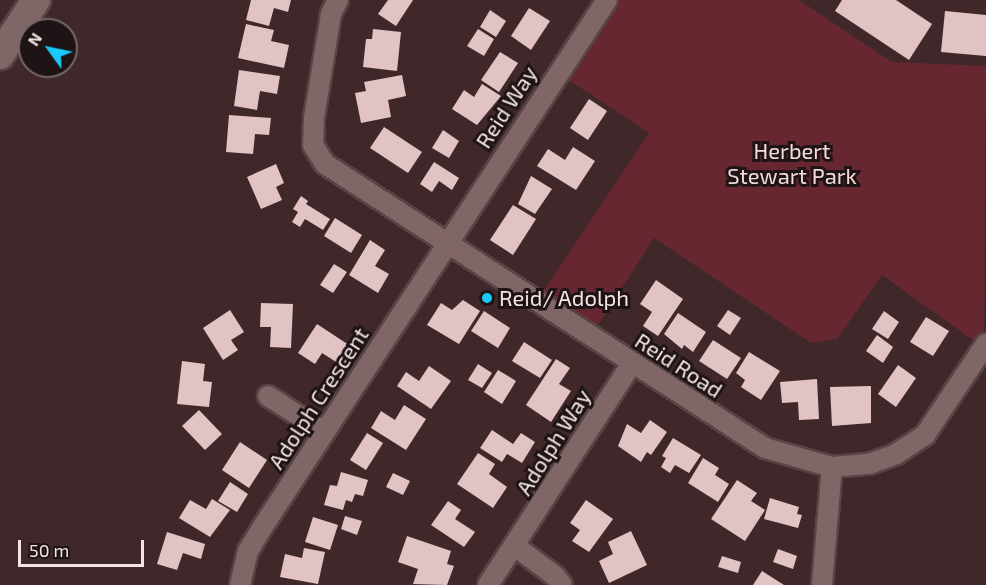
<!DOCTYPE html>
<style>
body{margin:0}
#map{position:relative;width:986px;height:585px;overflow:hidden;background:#40282a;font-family:"Exo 2",sans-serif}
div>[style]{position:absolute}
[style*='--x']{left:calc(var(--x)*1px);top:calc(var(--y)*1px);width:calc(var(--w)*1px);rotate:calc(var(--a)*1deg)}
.green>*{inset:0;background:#672730}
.building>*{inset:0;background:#e2c3c4}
.roads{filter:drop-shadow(2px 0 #574445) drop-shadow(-2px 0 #574445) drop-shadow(0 2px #574445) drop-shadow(0 -2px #574445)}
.street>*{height:20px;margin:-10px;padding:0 10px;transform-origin:10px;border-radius:10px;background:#816667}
.secondary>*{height:28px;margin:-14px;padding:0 14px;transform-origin:14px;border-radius:14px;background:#816667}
.dots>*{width:16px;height:16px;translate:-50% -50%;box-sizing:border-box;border:3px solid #1f1415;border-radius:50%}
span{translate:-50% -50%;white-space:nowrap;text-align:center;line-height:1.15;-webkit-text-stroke:6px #1f1415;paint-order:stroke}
.street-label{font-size:22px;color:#f4e4e5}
.park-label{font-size:22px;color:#f3d9da}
.poi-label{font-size:22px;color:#f4e4e5}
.left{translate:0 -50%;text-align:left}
.north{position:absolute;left:18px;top:18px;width:60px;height:60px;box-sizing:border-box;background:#1f1415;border:2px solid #746768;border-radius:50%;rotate:303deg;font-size:16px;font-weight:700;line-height:24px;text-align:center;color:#f4e4e5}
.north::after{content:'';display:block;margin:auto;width:21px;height:27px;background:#1acafc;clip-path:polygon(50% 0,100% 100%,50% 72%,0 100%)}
.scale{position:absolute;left:18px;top:540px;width:126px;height:27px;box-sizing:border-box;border:3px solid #f4e4e5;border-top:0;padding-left:8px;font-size:18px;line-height:21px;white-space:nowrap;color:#f4e4e5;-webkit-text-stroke:4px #1f1415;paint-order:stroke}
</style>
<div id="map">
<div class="green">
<i style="clip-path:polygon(605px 0,799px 0,892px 62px,986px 66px,984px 348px,882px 275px,837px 339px,811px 343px,654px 238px,590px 337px,537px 301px,649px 133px,557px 72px)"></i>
</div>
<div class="building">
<i style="clip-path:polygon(251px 0,291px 0,288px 12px,274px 8px,269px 26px,246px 20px)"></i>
<i style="clip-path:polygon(388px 0,413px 0,396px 26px,378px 14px)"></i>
<i style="clip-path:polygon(842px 0,896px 0,932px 24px,909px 60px,835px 11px)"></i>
<i style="clip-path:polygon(529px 8px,550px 21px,531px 50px,511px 36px)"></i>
<i style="clip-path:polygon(490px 10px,506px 21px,496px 37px,480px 27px)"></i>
<i style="clip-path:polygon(945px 11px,986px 15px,986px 56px,941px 52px)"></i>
<i style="clip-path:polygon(246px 24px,274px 30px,271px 41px,289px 45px,284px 68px,238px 58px)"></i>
<i style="clip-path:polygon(373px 29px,401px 32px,397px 71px,363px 67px,366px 39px,372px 39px)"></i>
<i style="clip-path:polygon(478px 29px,494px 39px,484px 56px,467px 46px)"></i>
<i style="clip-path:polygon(500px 52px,518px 63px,499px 92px,481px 80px)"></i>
<i style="clip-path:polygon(239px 70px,280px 76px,277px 94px,260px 91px,257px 110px,234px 106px)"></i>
<i style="clip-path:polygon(402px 75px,406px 96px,388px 100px,391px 117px,361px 123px,355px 93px,366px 91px,364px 82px)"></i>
<i style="clip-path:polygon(482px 84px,501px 96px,477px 125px,452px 109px,464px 90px,474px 97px)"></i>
<i style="clip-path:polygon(589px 99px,607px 111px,588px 140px,570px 128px)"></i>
<i style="clip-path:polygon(229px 115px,271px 118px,269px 135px,255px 134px,253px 154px,226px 152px)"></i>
<i style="clip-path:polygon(384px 127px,422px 152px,408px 173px,370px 148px)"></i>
<i style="clip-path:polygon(443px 130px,459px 141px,449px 158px,432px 148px)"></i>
<i style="clip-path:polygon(573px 147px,595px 161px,576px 190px,537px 166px,548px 149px,565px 160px)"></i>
<i style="clip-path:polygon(434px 162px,459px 178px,452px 190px,439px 181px,432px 192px,420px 184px)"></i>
<i style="clip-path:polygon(276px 164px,284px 183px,276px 187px,282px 200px,261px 209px,247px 177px)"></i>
<i style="clip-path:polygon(531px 176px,552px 189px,535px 214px,518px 204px)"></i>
<i style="clip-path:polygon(301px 196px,308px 201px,306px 204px,330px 219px,323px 230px,305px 219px,300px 227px,292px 222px,298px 212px,293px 209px)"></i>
<i style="clip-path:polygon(513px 205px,536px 219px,513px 255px,490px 240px)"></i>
<i style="clip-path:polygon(335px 218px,362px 235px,351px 253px,324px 236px)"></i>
<i style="clip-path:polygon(370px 240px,385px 250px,375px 266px,389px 274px,378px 293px,349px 275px)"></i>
<i style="clip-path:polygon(334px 264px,347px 272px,333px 293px,320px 285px)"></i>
<i style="clip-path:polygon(656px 280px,683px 299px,658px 336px,643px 326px,652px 312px,640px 304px)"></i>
<i style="clip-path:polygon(463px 300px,480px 311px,459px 344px,427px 325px,441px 303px,452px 310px)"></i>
<i style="clip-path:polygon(261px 303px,293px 304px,291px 348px,270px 347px,271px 327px,260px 327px)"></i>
<i style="clip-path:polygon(230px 310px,244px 332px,231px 340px,238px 350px,223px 360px,203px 328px)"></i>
<i style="clip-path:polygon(728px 310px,741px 318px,730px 335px,717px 326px)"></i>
<i style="clip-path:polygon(484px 311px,510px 328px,498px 348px,471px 331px)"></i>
<i style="clip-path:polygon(884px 311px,899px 322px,888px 339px,872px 329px)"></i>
<i style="clip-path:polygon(678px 313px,706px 332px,693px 352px,684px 345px,682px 349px,664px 334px)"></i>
<i style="clip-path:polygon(926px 317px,949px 331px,933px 356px,910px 342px)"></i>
<i style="clip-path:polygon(317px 324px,355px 349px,344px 367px,322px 353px,315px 364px,298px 353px)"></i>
<i style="clip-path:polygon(877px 335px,893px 347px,883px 363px,866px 351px)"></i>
<i style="clip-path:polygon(713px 340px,741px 358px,727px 379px,699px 361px)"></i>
<i style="clip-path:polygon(524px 342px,552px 360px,540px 378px,512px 361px)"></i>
<i style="clip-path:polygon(749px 352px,780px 371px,761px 400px,741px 387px,745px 380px,736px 373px)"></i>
<i style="clip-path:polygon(556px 359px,570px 368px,559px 384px,571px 391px,551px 422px,526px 405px)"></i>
<i style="clip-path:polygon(182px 361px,205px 364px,203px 381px,212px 382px,209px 407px,177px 404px)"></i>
<i style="clip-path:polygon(478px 364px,492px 373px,482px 388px,468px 380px)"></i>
<i style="clip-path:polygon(898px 365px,916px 378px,896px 407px,878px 394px)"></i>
<i style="clip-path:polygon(429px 366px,451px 381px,431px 409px,397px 386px,406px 372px,419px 381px)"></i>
<i style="clip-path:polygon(498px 370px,516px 381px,502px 404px,484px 392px)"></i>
<i style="clip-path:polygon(817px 379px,819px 419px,799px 420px,798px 402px,782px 403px,780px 382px)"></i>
<i style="clip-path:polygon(871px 386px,871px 423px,832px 426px,830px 387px)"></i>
<i style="clip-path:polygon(404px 405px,426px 419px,406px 450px,371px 428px,381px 411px,395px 420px)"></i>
<i style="clip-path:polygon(199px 410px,222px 434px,205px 450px,182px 426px)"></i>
<i style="clip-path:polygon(650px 420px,667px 432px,651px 455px,647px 452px,641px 462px,618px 446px,627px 424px,641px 433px)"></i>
<i style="clip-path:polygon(492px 430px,513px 444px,521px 433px,535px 442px,522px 463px,507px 454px,502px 462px,480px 448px)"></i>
<i style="clip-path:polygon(367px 433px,383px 443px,366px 470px,350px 460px)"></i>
<i style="clip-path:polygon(673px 438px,701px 455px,689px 473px,675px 465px,670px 473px,661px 467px,666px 458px,662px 456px)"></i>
<i style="clip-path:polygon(240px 442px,267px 460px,249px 488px,222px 470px)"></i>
<i style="clip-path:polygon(478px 453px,495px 464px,489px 474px,507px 487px,493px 508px,457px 484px)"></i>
<i style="clip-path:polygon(703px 458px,719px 468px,715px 475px,729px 484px,718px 502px,688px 483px)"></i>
<i style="clip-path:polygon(341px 472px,368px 480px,363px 496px,355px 494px,352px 502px,346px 500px,343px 510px,324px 505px,330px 485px,337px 486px)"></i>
<i style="clip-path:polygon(393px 473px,410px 481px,403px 495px,386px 487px)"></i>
<i style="clip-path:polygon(737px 480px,757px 493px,751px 501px,765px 510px,745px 541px,711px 519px)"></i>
<i style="clip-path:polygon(230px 482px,248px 494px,237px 512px,218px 501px)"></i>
<i style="clip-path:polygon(770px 498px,799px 507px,797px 514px,802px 515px,798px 528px,764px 519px)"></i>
<i style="clip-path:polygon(212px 499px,230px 510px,210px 537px,179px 518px,190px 500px,206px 509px)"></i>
<i style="clip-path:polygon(586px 500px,613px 519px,589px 552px,572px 541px,580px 530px,570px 523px)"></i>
<i style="clip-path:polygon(448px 501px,461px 510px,455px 519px,475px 532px,464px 547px,431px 525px)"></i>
<i style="clip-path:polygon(345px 516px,362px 521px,357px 535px,341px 529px)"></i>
<i style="clip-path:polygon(313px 517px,338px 525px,330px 550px,305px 542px)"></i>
<i style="clip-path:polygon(631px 531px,647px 565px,609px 583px,599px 561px,613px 554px,608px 542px)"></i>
<i style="clip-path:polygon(167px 532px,205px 544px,201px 559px,183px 553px,177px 570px,157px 564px)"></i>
<i style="clip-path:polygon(407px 536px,451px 551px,447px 564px,454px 566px,447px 585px,413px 584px,418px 569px,398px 562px)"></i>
<i style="clip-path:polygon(304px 548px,325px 552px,318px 584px,280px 577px,285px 554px,302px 558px)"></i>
<i style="clip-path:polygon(778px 549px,797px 556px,793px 569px,773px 562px)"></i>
<i style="clip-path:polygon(722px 556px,741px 562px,738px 573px,718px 567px)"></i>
<i style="clip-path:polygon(762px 571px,784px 585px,753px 585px)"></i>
</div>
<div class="roads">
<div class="street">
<i style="--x:338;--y:0;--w:16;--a:117"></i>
<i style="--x:331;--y:14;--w:105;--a:99.3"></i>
<i style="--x:314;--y:118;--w:27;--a:92"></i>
<i style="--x:313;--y:145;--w:22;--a:58"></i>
<i style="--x:325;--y:164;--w:524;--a:32.84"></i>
<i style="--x:765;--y:448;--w:70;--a:15.8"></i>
<i style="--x:832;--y:467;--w:37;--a:-5"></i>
<i style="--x:869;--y:464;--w:29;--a:-20"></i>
<i style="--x:896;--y:454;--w:35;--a:-33"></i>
<i style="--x:925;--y:435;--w:110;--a:-56.2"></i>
<i style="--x:268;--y:396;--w:67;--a:32.7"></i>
<i style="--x:515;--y:546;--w:50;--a:36.9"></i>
<i style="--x:555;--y:576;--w:11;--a:52"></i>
<i style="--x:240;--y:585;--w:35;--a:-77"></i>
<i style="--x:248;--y:551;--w:23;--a:-59"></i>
<i style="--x:260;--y:531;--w:634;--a:-56.84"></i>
<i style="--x:488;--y:585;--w:265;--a:-57"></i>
<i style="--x:822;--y:585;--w:118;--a:-85.2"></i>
</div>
<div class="secondary">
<i style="--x:0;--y:55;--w:66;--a:-56.8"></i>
</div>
</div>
<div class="dots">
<i style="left:487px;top:298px;background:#1acafc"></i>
</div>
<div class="street-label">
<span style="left:506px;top:107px;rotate:-57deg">Reid Way</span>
<span style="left:679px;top:365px;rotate:33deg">Reid Road</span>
<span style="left:318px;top:398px;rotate:-57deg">Adolph Crescent</span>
<span style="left:553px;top:442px;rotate:-58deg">Adolph Way</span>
</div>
<div class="park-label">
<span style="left:792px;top:163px">Herbert<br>Stewart Park</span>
</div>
<div class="poi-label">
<span class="left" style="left:499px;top:298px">Reid/ Adolph</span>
</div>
<div class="north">N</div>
<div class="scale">50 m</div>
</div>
